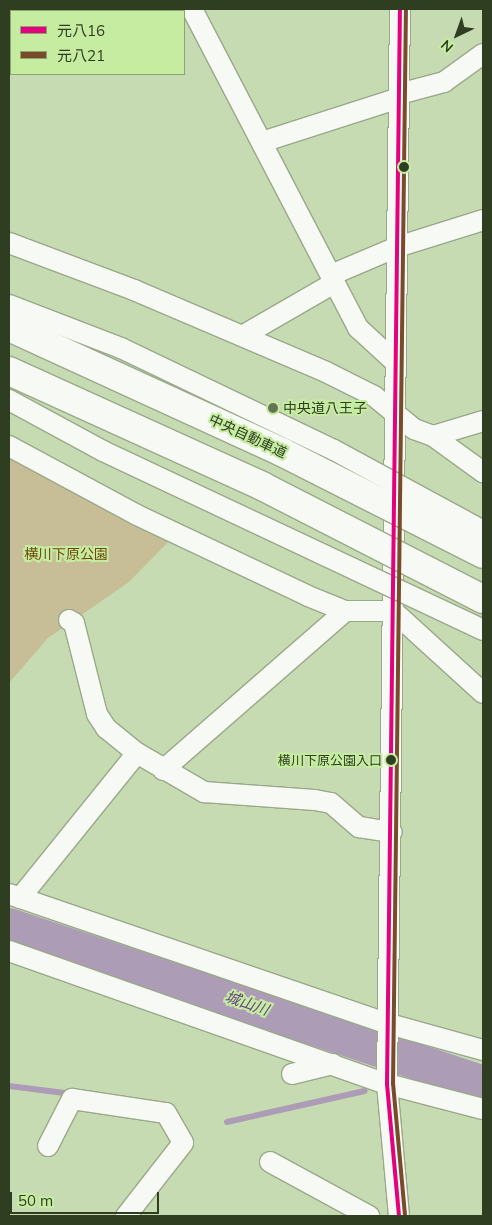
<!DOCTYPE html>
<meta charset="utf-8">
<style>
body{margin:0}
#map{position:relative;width:492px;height:1225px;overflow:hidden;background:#c7dbb3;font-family:Mulish,"Noto Sans JP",sans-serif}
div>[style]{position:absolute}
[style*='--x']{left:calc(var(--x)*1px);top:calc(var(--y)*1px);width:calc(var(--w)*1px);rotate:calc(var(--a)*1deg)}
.green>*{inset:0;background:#c7bd96}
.stream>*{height:6px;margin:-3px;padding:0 3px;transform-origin:3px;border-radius:3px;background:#ac9cb5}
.river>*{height:36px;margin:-18px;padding:0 18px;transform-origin:18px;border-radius:18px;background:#ac9cb5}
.roads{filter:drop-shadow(1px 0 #99a889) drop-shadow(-1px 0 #99a889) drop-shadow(0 1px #99a889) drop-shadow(0 -1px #99a889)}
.minor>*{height:20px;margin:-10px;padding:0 10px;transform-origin:10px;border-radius:10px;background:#f7faf4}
.bridges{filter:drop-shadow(1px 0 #99a889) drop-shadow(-1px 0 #99a889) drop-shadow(0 1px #99a889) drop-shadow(0 -1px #99a889)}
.minor-bridge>*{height:20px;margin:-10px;padding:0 10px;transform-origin:10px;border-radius:10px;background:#f7faf4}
.highway-bridge>*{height:28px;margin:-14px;padding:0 14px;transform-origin:14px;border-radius:14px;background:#f7faf4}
.bus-1>*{height:4px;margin:-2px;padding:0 2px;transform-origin:2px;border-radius:2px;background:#e5007d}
.bus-2>*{height:4px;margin:-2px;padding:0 2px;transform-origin:2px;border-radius:2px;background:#7a4b2a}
.dots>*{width:14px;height:14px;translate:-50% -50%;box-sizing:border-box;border:2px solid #c6eca2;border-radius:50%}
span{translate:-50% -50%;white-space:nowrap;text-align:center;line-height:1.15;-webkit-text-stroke:4px #c6eca2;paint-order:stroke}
.bus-label{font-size:13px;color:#2f3e20}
.right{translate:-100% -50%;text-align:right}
.poi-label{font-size:14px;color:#2f3e20}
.left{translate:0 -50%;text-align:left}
.street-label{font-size:14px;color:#2f3e20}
.park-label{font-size:14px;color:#724909}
.water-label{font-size:15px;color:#694184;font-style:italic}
.frame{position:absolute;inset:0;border:10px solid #2f3e20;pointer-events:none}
.legend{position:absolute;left:10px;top:10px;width:175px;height:65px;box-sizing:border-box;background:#c6eca2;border:1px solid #8aa66e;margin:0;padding:6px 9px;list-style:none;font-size:15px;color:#2f3e20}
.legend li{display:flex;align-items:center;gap:10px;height:25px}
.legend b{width:25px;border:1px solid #8aa66e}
.north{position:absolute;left:432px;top:10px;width:50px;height:50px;-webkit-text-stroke:4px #c6eca2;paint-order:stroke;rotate:222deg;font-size:14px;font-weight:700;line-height:20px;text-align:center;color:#2f3e20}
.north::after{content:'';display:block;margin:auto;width:18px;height:22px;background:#2f3e20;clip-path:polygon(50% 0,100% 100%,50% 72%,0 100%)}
.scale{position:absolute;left:10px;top:1192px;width:149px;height:22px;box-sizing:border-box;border:2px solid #2f3e20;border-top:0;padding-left:6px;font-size:15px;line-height:18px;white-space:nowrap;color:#2f3e20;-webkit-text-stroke:4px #c6eca2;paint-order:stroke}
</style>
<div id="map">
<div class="green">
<i style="clip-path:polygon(9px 458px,170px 540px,129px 582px,48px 638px,9px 683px)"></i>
</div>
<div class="stream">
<i style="--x:9;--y:1086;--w:56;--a:7.1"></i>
<i style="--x:227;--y:1122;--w:141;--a:-12.7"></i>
</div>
<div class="river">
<i style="--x:9;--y:926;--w:500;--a:18.4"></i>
</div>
<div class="roads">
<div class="minor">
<i style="--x:192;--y:9;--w:360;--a:62.5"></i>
<i style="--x:358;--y:328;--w:49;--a:42.5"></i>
<i style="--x:399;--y:94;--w:47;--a:-14.9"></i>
<i style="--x:444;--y:82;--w:48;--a:-35.7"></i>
<i style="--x:262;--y:142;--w:144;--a:-17.8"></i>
<i style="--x:9;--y:243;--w:134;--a:20.6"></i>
<i style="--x:134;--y:290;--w:209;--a:23.1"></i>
<i style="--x:326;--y:372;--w:54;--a:26.6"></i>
<i style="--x:374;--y:396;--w:52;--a:39.5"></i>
<i style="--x:414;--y:429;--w:20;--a:20"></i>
<i style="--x:433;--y:436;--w:62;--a:35.8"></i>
<i style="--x:331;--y:275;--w:72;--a:-23"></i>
<i style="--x:397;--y:247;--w:90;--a:-17.4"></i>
<i style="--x:244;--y:335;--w:104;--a:-30"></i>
<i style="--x:433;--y:436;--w:52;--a:-16.7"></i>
<i style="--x:9;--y:446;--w:145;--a:28.3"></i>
<i style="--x:137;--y:515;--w:189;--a:25.3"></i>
<i style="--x:308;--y:596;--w:40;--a:22"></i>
<i style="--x:345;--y:611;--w:48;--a:0"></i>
<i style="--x:393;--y:611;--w:122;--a:42.3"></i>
<i style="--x:69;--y:620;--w:6;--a:31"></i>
<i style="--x:74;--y:623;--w:94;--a:75.8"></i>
<i style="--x:97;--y:714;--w:17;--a:57"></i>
<i style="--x:106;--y:728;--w:40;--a:39"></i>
<i style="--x:137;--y:753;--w:78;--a:30.2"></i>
<i style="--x:204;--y:792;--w:111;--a:4.1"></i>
<i style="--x:315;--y:800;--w:16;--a:11"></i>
<i style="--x:331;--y:803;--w:37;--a:41"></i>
<i style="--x:359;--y:827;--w:33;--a:9"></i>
<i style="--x:163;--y:770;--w:242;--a:-41.1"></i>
<i style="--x:9;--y:894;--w:402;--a:18.9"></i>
<i style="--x:389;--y:1024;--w:98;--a:15.5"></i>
<i style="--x:20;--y:898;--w:186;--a:-51.1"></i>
<i style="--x:9;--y:951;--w:401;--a:19.4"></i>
<i style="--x:387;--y:1084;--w:99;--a:14.6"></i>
<i style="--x:292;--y:1074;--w:42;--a:-13.7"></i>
<i style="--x:48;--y:1146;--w:53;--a:-62.9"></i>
<i style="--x:72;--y:1099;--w:95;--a:8.5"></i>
<i style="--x:166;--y:1113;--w:34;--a:60"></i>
<i style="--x:183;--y:1143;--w:93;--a:128"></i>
<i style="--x:270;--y:1162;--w:113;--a:28.6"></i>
<i style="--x:399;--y:1216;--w:133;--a:-95.2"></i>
<i style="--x:387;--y:1084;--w:1075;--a:-89.31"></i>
</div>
</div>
<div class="bridges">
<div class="minor-bridge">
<i style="--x:9;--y:305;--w:120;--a:21"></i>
<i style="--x:121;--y:348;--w:236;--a:25.6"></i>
<i style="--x:334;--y:450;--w:170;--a:28.5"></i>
<i style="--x:9;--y:400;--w:107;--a:28.5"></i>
<i style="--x:103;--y:451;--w:420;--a:25.2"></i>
</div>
<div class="highway-bridge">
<i style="--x:9;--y:327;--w:300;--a:24.6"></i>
<i style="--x:282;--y:452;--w:225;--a:26.9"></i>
<i style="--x:9;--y:371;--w:278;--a:24.4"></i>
<i style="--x:262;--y:486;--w:248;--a:27.1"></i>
</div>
</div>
<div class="bus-1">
<i style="--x:399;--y:1216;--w:133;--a:-95.2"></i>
<i style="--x:387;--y:1084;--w:1075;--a:-89.31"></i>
</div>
<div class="bus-2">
<i style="--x:405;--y:1215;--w:132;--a:-95.2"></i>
<i style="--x:393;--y:1084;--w:1075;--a:-89.31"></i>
</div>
<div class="dots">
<i style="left:404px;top:167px;background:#2f3e20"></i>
<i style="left:273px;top:408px;background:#647553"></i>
<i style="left:391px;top:760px;background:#2f3e20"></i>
</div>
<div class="bus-label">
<span class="right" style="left:382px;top:760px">横川下原公園入口</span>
</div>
<div class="poi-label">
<span class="left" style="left:283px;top:408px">中央道八王子</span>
</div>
<div class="street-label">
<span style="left:248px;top:436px;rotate:25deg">中央自動車道</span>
</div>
<div class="park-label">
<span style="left:66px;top:554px">横川下原公園</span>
</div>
<div class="water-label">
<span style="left:247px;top:1003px;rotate:19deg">城山川</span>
</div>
<div class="frame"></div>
<ul class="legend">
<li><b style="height:6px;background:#e5007d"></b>元八16</li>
<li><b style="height:6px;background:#7a4b2a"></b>元八21</li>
</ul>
<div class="north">N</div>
<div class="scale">50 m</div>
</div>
